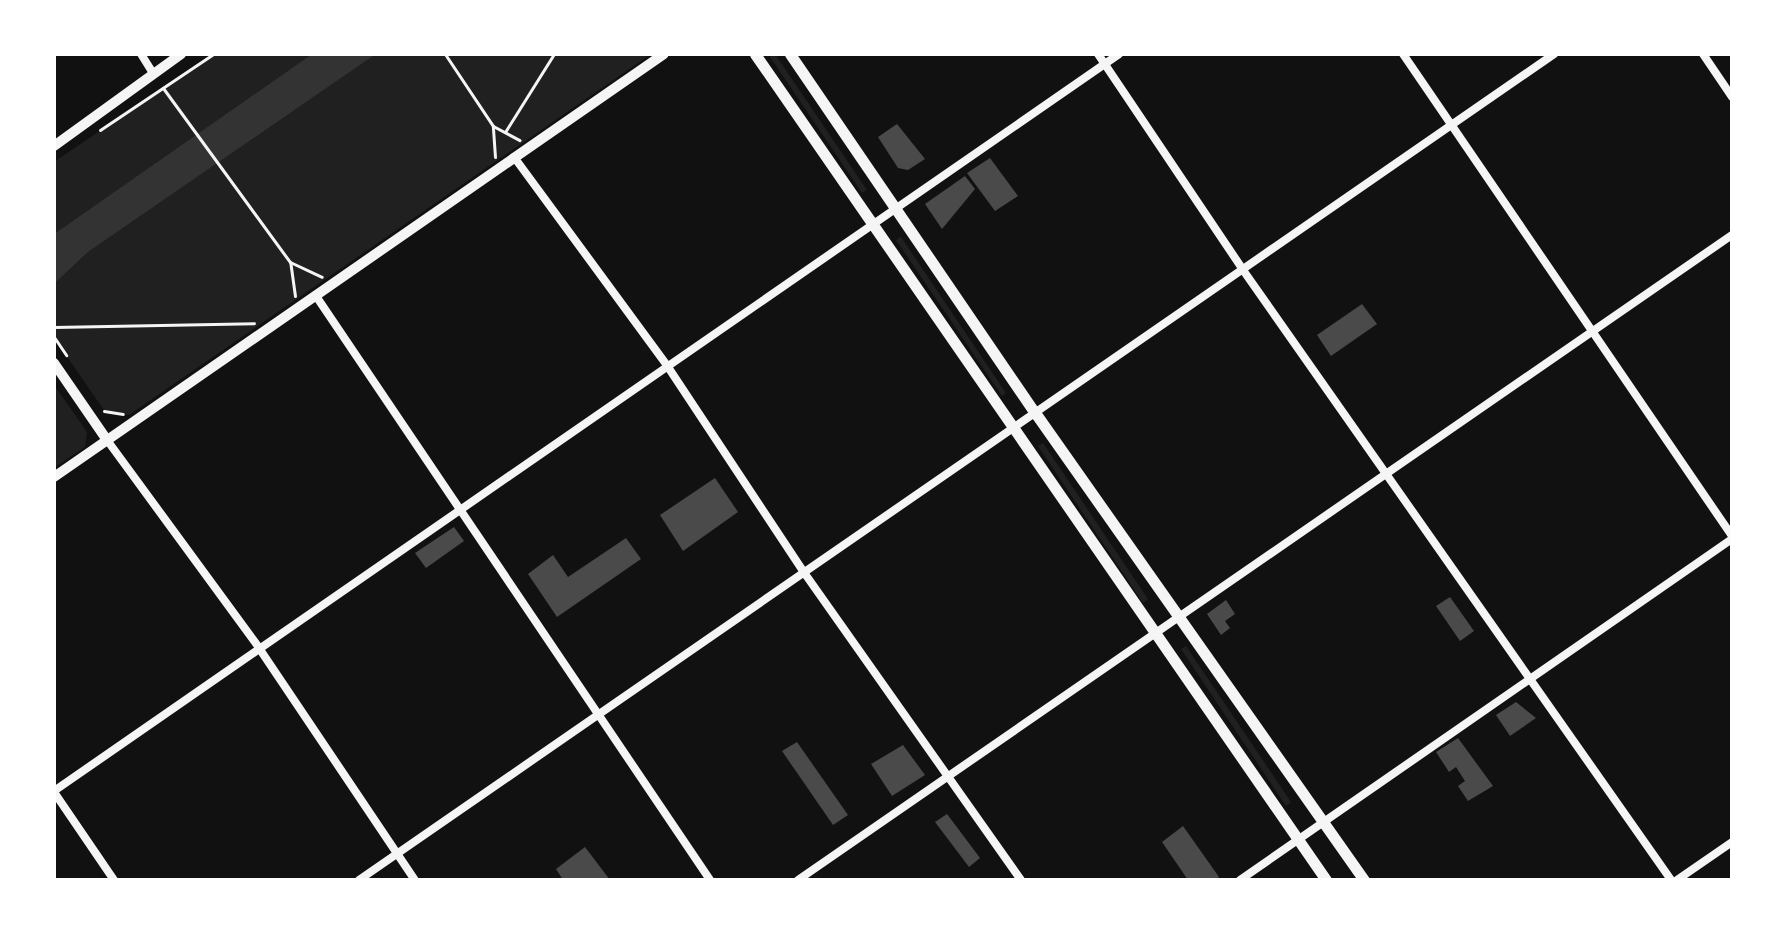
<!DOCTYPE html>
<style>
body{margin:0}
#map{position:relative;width:1786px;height:934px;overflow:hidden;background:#111;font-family:Barlow,sans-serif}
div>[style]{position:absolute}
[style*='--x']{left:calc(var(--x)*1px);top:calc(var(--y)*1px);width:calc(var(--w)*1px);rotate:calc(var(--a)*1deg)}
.green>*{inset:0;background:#202020}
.water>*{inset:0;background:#333}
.building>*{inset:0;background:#4a4a4a}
.path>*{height:3px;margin:-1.5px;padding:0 1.5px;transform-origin:1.5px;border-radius:1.5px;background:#f5f5f5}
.minor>*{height:8px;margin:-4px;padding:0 4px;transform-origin:4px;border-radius:4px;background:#f5f5f5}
.tertiary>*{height:10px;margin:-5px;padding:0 5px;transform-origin:5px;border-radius:5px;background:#f5f5f5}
.secondary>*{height:11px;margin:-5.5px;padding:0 5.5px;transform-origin:5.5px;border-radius:5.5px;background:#f5f5f5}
span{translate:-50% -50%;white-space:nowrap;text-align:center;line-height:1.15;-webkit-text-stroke:6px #fff;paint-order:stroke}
.frame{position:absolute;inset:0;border:56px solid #fff;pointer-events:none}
</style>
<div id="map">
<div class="green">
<i style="clip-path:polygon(213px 54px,312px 54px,54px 234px,54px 162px)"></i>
<i style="clip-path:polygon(376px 54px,651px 54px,129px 415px,106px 413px,54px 338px,54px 284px,88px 252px)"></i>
<i style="clip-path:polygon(768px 54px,775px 54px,867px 190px,862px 193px)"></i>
<i style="clip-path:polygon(901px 237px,1006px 393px,1002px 396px,896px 240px)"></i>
<i style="clip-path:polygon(54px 385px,87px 432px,85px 447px,54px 468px)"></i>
<i style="clip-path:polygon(1043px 443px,1148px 599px,1143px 603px,1038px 446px)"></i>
<i style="clip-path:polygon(1186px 646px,1291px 802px,1286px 806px,1181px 649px)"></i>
</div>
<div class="water">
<i style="clip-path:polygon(312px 54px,376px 54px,88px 252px,54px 284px,54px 234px)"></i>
</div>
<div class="building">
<i style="clip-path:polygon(897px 124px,925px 159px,908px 170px,898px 168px,878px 137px)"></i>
<i style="clip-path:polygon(990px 158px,1018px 196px,995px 211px,967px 173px)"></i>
<i style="clip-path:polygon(965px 176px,975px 189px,942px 229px,925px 204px)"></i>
<i style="clip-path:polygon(1362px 304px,1377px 324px,1331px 356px,1317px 335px)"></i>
<i style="clip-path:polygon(715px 478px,738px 512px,683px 551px,660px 515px)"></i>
<i style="clip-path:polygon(454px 527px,464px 541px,426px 568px,415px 553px)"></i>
<i style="clip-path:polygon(626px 538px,641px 559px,557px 617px,528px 574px,553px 555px,568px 577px)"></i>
<i style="clip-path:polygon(1450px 597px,1474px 631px,1460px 641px,1436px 606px)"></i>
<i style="clip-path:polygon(1226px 600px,1235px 614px,1225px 621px,1230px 628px,1221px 635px,1207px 614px)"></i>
<i style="clip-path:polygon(1516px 702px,1536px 718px,1510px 736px,1496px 715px)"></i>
<i style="clip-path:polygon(1458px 738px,1493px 786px,1468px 801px,1458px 786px,1465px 781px,1456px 767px,1449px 772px,1436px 752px)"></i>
<i style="clip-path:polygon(797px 742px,848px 815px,833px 825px,782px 751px)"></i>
<i style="clip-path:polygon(903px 745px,925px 775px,892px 796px,871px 764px)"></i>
<i style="clip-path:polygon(947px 814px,980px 858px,969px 867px,935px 822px)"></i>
<i style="clip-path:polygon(1183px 826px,1219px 877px,1215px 880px,1188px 880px,1162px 842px)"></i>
<i style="clip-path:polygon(585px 847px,610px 880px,563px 880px,556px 869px)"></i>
</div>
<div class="path">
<i style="--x:445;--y:54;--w:87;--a:56.3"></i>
<i style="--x:163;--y:88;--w:215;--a:53.9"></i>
<i style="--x:100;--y:130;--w:136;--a:-33.9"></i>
<i style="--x:505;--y:132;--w:92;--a:-57.9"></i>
<i style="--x:495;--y:157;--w:31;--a:-94"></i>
<i style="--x:493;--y:126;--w:30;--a:28"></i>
<i style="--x:295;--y:296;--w:34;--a:-98"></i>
<i style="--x:290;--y:262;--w:35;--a:25"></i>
<i style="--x:54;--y:327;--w:200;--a:-1.1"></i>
<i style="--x:54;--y:337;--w:22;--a:56"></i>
<i style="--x:104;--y:411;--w:19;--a:9"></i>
</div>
<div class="minor">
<i style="--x:141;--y:54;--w:22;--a:58"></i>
<i style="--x:1098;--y:54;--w:260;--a:56.1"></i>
<i style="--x:1243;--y:270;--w:745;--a:54.94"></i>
<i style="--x:1403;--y:54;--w:584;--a:55.68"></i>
<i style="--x:1703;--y:54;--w:52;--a:56"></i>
<i style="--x:514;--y:157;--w:260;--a:53.7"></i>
<i style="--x:668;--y:367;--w:245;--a:56.5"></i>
<i style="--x:803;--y:571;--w:378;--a:54.8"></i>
<i style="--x:316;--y:296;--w:704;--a:55.99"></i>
<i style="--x:107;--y:440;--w:258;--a:53.8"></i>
<i style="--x:259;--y:648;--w:280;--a:56.1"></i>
<i style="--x:54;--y:791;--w:1295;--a:-34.68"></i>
<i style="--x:54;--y:792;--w:107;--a:55.7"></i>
<i style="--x:359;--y:880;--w:1453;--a:-34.65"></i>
<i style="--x:798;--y:880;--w:1135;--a:-34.63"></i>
<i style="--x:1240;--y:880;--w:599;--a:-34.73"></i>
<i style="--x:1677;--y:880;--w:67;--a:-34.6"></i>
</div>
<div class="tertiary">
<i style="--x:54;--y:146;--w:157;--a:-35.9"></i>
<i style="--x:54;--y:363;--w:93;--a:55.5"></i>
<i style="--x:54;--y:477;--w:742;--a:-34.74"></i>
</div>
<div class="secondary">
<i style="--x:755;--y:54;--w:1004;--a:55.34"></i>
<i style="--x:790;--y:54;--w:436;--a:55.7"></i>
<i style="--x:1036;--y:414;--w:570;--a:54.86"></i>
</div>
<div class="frame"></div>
</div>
